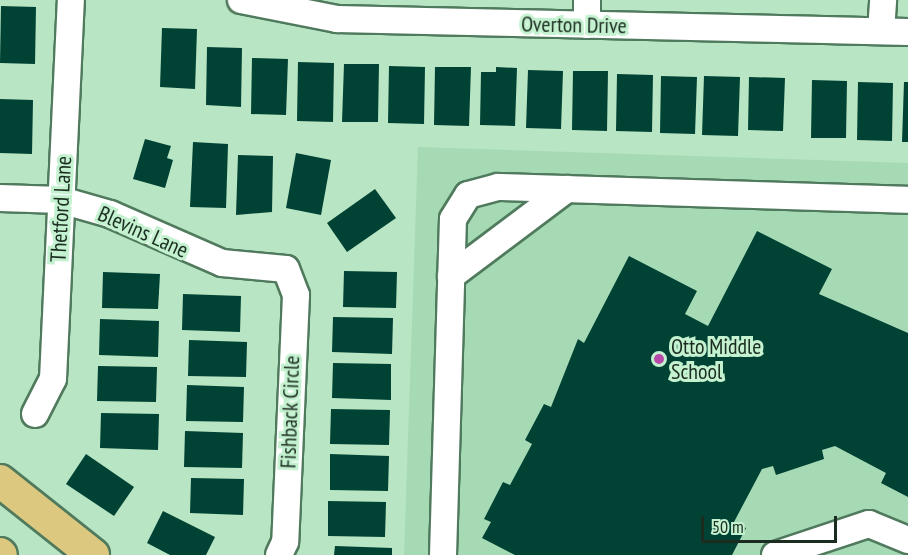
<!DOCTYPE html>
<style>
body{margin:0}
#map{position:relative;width:908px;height:555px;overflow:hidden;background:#b8e5c3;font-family:"PT Sans Narrow",sans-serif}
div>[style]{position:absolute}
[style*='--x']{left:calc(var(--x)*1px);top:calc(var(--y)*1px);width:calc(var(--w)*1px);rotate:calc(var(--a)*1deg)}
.built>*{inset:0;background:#a6dab5}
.building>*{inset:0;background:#004234}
.roads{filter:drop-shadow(2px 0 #507a5d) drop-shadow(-2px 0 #507a5d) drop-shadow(0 2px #507a5d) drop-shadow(0 -2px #507a5d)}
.minor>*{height:26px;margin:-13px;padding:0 13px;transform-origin:13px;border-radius:13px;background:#fff}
.major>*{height:32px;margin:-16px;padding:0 16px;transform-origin:16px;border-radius:16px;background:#dcc87f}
.dots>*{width:16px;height:16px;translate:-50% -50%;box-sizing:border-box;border:3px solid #c4f2d0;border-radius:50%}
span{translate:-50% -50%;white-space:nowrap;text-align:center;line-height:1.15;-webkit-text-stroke:6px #c4f2d0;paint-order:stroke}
.street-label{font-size:22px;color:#1b2d20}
.poi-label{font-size:22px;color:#1b2d20}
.left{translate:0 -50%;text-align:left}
.scale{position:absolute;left:701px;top:516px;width:136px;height:27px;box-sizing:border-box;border:3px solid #1b2d20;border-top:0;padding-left:8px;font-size:18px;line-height:21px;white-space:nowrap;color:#1b2d20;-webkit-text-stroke:4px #c4f2d0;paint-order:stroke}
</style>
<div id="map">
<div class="built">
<i style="clip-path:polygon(418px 147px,908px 163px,908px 555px,404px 555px)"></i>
</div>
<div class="building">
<i style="clip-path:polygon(1px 6px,36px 7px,35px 64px,0 63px)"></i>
<i style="clip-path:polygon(162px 28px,197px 29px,195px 89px,160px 87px)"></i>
<i style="clip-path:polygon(207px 47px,242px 48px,241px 107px,206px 105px)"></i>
<i style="clip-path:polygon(252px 58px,288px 59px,286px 115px,251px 114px)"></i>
<i style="clip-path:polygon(298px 62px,334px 63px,333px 122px,297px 121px)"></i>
<i style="clip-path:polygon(344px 64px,379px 64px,378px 122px,342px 122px)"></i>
<i style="clip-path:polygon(389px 66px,425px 67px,424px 124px,388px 123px)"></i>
<i style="clip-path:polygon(435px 67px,471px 67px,469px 126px,434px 125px)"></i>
<i style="clip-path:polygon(496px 67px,517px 68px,515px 126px,480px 125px,481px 72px,496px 72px)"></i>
<i style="clip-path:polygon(528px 70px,563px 71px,561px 129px,526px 128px)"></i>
<i style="clip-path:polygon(573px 71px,608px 71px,607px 131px,572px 130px)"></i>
<i style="clip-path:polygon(617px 74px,653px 75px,652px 132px,616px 131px)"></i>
<i style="clip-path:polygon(661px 76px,697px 77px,695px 134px,660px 133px)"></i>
<i style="clip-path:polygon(704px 76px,740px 77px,738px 136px,702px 135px)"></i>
<i style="clip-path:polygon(749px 77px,785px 78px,783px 131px,748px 130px)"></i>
<i style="clip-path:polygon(812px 80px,847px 81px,846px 138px,811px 138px)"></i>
<i style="clip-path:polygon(858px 82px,893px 83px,892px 141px,857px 140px)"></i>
<i style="clip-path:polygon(904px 82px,908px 82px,908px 142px,902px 142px)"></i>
<i style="clip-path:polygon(0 99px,33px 100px,32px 154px,0 153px)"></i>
<i style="clip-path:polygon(145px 139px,171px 146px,167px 158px,173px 160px,165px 188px,133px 179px)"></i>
<i style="clip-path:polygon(193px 142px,228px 144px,226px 208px,190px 207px)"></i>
<i style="clip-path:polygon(296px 153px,331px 160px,321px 215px,286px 208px)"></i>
<i style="clip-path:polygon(238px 155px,273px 156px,272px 212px,236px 215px)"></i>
<i style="clip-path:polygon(375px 189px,396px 218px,347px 252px,327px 223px)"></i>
<i style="clip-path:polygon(757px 231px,832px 269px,819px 294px,908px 333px,908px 497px,881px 483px,886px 473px,835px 446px,822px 450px,824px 459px,776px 475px,773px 466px,762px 469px,734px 522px,746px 528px,732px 555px,515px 555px,482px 538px,491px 522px,484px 519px,503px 482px,510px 485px,532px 444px,525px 440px,544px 404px,551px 407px,578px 339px,584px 343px,629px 256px,697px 291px,685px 314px,708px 326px)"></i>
<i style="clip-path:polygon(344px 271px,397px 272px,396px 308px,343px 307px)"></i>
<i style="clip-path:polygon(103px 272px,160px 274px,158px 309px,102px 308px)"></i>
<i style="clip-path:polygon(183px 294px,241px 296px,240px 332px,182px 330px)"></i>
<i style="clip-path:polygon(333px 317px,393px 318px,392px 354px,332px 352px)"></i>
<i style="clip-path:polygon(100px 319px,159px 321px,158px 357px,99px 355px)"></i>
<i style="clip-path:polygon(189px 340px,247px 342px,246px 377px,188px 376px)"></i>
<i style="clip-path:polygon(333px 363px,391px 364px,391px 400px,332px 398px)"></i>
<i style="clip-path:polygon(98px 366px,157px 367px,156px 402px,97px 401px)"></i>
<i style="clip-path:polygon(187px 385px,244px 387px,243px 422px,186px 421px)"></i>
<i style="clip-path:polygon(331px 409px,390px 410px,389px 445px,330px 444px)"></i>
<i style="clip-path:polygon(101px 413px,159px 414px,158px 450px,100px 448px)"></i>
<i style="clip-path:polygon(185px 431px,243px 433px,242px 468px,184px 467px)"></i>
<i style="clip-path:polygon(86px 454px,134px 487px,114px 516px,66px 484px)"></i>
<i style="clip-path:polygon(330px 454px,389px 456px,388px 491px,330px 490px)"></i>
<i style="clip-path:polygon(191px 478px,244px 479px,243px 515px,190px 513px)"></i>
<i style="clip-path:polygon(328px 501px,386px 502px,385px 537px,328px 536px)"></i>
<i style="clip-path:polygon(163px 511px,215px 537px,206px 555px,170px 555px,147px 543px)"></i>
<i style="clip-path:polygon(335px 546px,392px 548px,392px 555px,334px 555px)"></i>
</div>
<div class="roads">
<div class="minor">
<i style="--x:241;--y:0;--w:98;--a:11.2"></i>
<i style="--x:337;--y:19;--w:571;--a:1.3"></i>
<i style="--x:587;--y:25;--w:25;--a:-90"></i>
<i style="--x:881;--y:31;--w:31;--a:-86"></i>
<i style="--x:0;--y:198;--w:61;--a:1.9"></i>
<i style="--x:61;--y:200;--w:51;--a:15.9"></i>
<i style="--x:110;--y:214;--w:122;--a:23.6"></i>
<i style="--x:222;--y:263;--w:64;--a:5.4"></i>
<i style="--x:286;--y:269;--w:28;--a:69"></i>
<i style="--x:296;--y:295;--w:247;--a:92.5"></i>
<i style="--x:285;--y:542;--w:14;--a:115"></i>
<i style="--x:451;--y:276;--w:145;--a:-36.9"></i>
<i style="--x:35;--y:414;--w:39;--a:-63"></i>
<i style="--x:53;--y:379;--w:379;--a:-87.3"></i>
<i style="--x:443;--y:555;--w:336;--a:-88.3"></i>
<i style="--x:453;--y:219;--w:28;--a:-58"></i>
<i style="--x:468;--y:195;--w:31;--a:-15"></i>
<i style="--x:498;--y:187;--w:410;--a:1.8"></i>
<i style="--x:775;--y:555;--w:99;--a:-18.3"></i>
<i style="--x:869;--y:524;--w:42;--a:22.3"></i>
</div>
<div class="major">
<i style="--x:0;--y:481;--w:119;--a:38.5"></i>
<i style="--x:0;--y:554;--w:1;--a:45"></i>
</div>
</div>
<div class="dots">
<i style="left:659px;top:359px;background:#b74aa9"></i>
</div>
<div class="street-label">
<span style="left:574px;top:25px;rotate:1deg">Overton Drive</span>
<span style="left:61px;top:209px;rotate:-87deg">Thetford Lane</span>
<span style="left:143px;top:232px;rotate:24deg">Blevins Lane</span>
<span style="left:290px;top:412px;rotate:-88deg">Fishback Circle</span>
</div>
<div class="poi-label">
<span class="left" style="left:671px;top:359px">Otto Middle<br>School</span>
</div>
<div class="scale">50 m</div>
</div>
